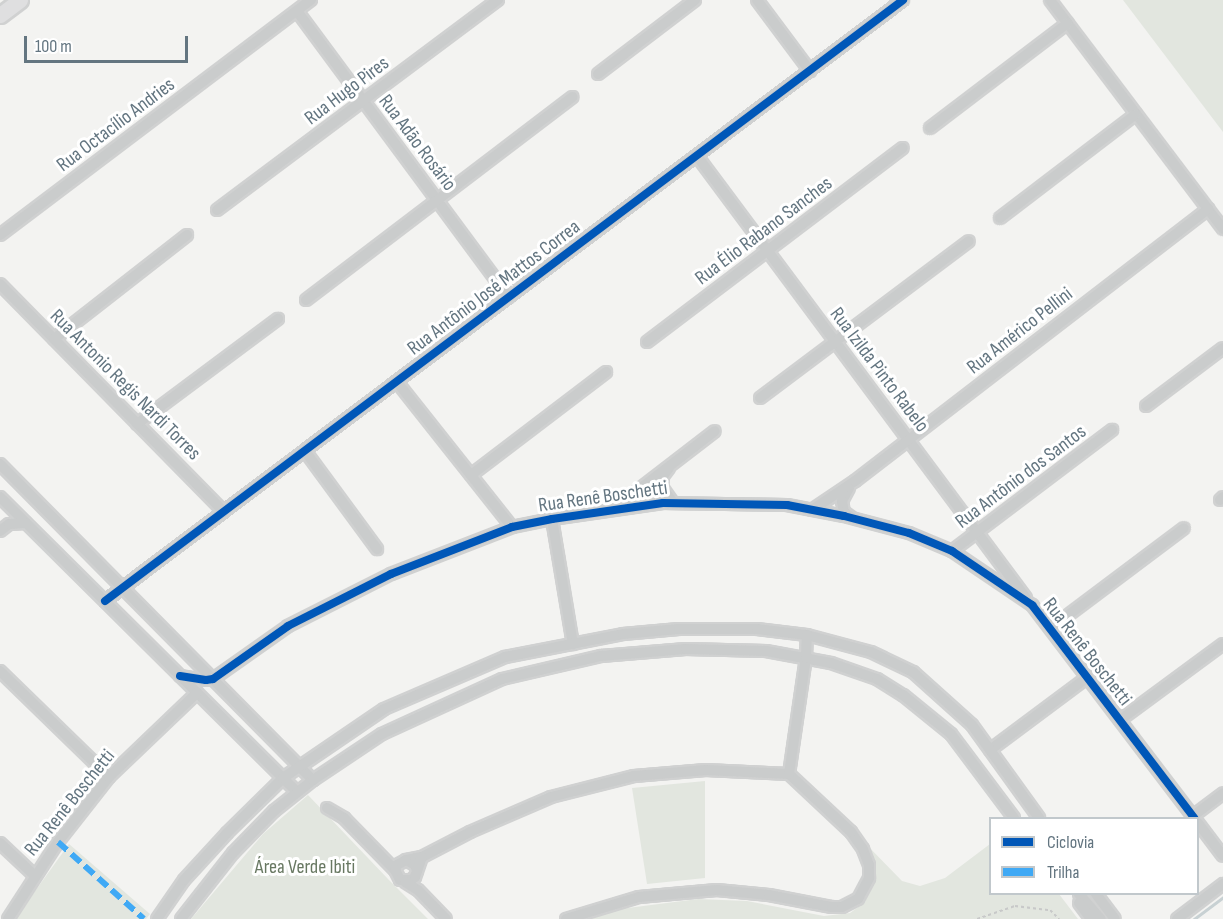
<!DOCTYPE html>
<meta charset="utf-8">
<style>
body{margin:0}
#map{position:relative;width:1223px;height:919px;overflow:hidden;background:#f3f3f1;font-family:"Sofia Sans Condensed",sans-serif}
div>[style]{position:absolute}
[style*='--x']{left:calc(var(--x)*1px);top:calc(var(--y)*1px);width:calc(var(--w)*1px);rotate:calc(var(--a)*1deg)}
.green>*{inset:0;background:#e2e6df}
.stream>*{height:3px;margin:-1.5px;padding:0 1.5px;transform-origin:1.5px;border-radius:1.5px;background:#c8d1d3}
.path>*{height:2px;margin-top:-1px;transform-origin:0;background:repeating-linear-gradient(90deg,#c8c9c9 0 3px,transparent 0 6px)}
.roads{filter:drop-shadow(2px 0 #d0d1d1) drop-shadow(-2px 0 #d0d1d1) drop-shadow(0 2px #d0d1d1) drop-shadow(0 -2px #d0d1d1)}
.minor>*{height:10px;margin:-5px;padding:0 5px;transform-origin:5px;border-radius:5px;background:#cacccc}
.secondary>*{height:15px;margin:-7.5px;padding:0 7.5px;transform-origin:7.5px;border-radius:7.5px;background:#dfdfe0}
.quiet>*{height:6px;margin-top:-3px;transform-origin:0;background:repeating-linear-gradient(90deg,#3fa9f5 0 12px,transparent 0 18px)}
.cycleway>*{height:8px;margin:-4px;padding:0 4px;transform-origin:4px;border-radius:4px;background:#0057b8}
span{translate:-50% -50%;white-space:nowrap;text-align:center;line-height:1.15;-webkit-text-stroke:6px #fff;paint-order:stroke}
.street-label{font-size:20px;color:#637580}
.park-label{font-size:20px;color:#687862}
.legend{position:absolute;left:989px;top:817px;width:210px;height:78px;box-sizing:border-box;background:#fff;border:2px solid #c1c8cc;margin:0;padding:8px 10px;list-style:none;font-size:18px;color:#637580}
.legend li{display:flex;align-items:center;gap:12px;height:30px}
.legend b{width:30px;border:2px solid #c1c8cc}
.scale{position:absolute;left:24px;top:36px;width:164px;height:27px;box-sizing:border-box;border:3px solid #637580;border-top:0;padding-left:8px;font-size:18px;line-height:21px;white-space:nowrap;color:#637580;-webkit-text-stroke:4px #fff;paint-order:stroke}
</style>
<div id="map">
<div class="green">
<i style="clip-path:polygon(1123px 0,1223px 0,1223px 132px)"></i>
<i style="clip-path:polygon(705px 781px,705px 878px,647px 884px,632px 788px)"></i>
<i style="clip-path:polygon(308px 795px,388px 879px,428px 919px,191px 919px,263px 834px)"></i>
<i style="clip-path:polygon(864px 842px,902px 881px,920px 886px,945px 878px,990px 844px,990px 894px,1059px 894px,1078px 919px,590px 919px,620px 909px,698px 899px,747px 901px,824px 916px,850px 913px,865px 902px,875px 875px,874px 861px)"></i>
<i style="clip-path:polygon(69px 844px,150px 914px,146px 919px,15px 919px)"></i>
</div>
<div class="stream">
<i style="--x:1194;--y:919;--w:36;--a:-37"></i>
</div>
<div class="path">
<i style="--x:977;--y:919;--w:40;--a:-18.9"></i>
<i style="--x:1015;--y:906;--w:35;--a:7"></i>
<i style="--x:1050;--y:910;--w:13;--a:45"></i>
</div>
<div class="roads">
<div class="minor">
<i style="--x:757;--y:0;--w:89;--a:53.3"></i>
<i style="--x:1050;--y:0;--w:287;--a:52.9"></i>
<i style="--x:297;--y:11;--w:356;--a:53.5"></i>
<i style="--x:598;--y:74;--w:122;--a:-37.3"></i>
<i style="--x:930;--y:128;--w:173;--a:-37.3"></i>
<i style="--x:697;--y:156;--w:551;--a:53.34"></i>
<i style="--x:217;--y:210;--w:351;--a:-36.8"></i>
<i style="--x:1000;--y:218;--w:171;--a:-37.4"></i>
<i style="--x:0;--y:235;--w:390;--a:-37.1"></i>
<i style="--x:0;--y:284;--w:318;--a:45.5"></i>
<i style="--x:306;--y:300;--w:335;--a:-37.3"></i>
<i style="--x:54;--y:339;--w:169;--a:-38"></i>
<i style="--x:647;--y:342;--w:321;--a:-37.2"></i>
<i style="--x:397;--y:382;--w:185;--a:51.6"></i>
<i style="--x:760;--y:398;--w:261;--a:-36.9"></i>
<i style="--x:1146;--y:406;--w:96;--a:-37"></i>
<i style="--x:137;--y:424;--w:176;--a:-36.7"></i>
<i style="--x:305;--y:451;--w:122;--a:53.7"></i>
<i style="--x:0;--y:464;--w:445;--a:45.3"></i>
<i style="--x:669;--y:468;--w:10;--a:127"></i>
<i style="--x:663;--y:476;--w:11;--a:95"></i>
<i style="--x:662;--y:487;--w:19;--a:55"></i>
<i style="--x:471;--y:475;--w:170;--a:-37.3"></i>
<i style="--x:849;--y:488;--w:15;--a:118"></i>
<i style="--x:842;--y:501;--w:11;--a:80"></i>
<i style="--x:844;--y:512;--w:9;--a:36"></i>
<i style="--x:0;--y:497;--w:419;--a:44.8"></i>
<i style="--x:1220;--y:500;--w:4;--a:-45"></i>
<i style="--x:629;--y:507;--w:9;--a:-77"></i>
<i style="--x:631;--y:498;--w:9;--a:-49"></i>
<i style="--x:637;--y:491;--w:98;--a:-37.6"></i>
<i style="--x:812;--y:510;--w:52;--a:-34"></i>
<i style="--x:855;--y:481;--w:446;--a:-37.6"></i>
<i style="--x:552;--y:519;--w:127;--a:80.5"></i>
<i style="--x:0;--y:531;--w:11;--a:-38"></i>
<i style="--x:9;--y:524;--w:17;--a:-3"></i>
<i style="--x:952;--y:551;--w:201;--a:-37.1"></i>
<i style="--x:105;--y:601;--w:999;--a:-36.98"></i>
<i style="--x:1051;--y:628;--w:166;--a:-36.9"></i>
<i style="--x:0;--y:671;--w:152;--a:44.2"></i>
<i style="--x:180;--y:676;--w:26;--a:9"></i>
<i style="--x:206;--y:680;--w:7;--a:-8"></i>
<i style="--x:213;--y:679;--w:92;--a:-35.2"></i>
<i style="--x:288;--y:626;--w:115;--a:-26.8"></i>
<i style="--x:391;--y:574;--w:130;--a:-21.2"></i>
<i style="--x:512;--y:527;--w:41;--a:-11.3"></i>
<i style="--x:552;--y:519;--w:112;--a:-8.2"></i>
<i style="--x:663;--y:503;--w:124;--a:0.9"></i>
<i style="--x:787;--y:505;--w:58;--a:10.9"></i>
<i style="--x:844;--y:516;--w:67;--a:14.7"></i>
<i style="--x:909;--y:533;--w:47;--a:22.7"></i>
<i style="--x:952;--y:551;--w:97;--a:34"></i>
<i style="--x:1032;--y:605;--w:268;--a:52.7"></i>
<i style="--x:1120;--y:720;--w:128;--a:-36.4"></i>
<i style="--x:990;--y:750;--w:122;--a:-36.7"></i>
<i style="--x:327;--y:808;--w:20;--a:30"></i>
<i style="--x:344;--y:818;--w:73;--a:45.6"></i>
<i style="--x:1193;--y:816;--w:38;--a:-37"></i>
<i style="--x:1198;--y:823;--w:41;--a:52.9"></i>
<i style="--x:0;--y:843;--w:48;--a:43.3"></i>
<i style="--x:406;--y:860;--w:16;--a:-11"></i>
<i style="--x:422;--y:857;--w:54;--a:-27.5"></i>
<i style="--x:470;--y:832;--w:88;--a:-23.4"></i>
<i style="--x:551;--y:797;--w:86;--a:-14.2"></i>
<i style="--x:634;--y:776;--w:72;--a:-4.8"></i>
<i style="--x:706;--y:770;--w:83;--a:2.8"></i>
<i style="--x:417;--y:871;--w:6;--a:-108"></i>
<i style="--x:415;--y:865;--w:10;--a:-151"></i>
<i style="--x:406;--y:860;--w:10;--a:151"></i>
<i style="--x:397;--y:865;--w:5;--a:112"></i>
<i style="--x:395;--y:870;--w:11;--a:63"></i>
<i style="--x:400;--y:880;--w:11;--a:0"></i>
<i style="--x:411;--y:880;--w:5;--a:-37"></i>
<i style="--x:415;--y:877;--w:21;--a:-71"></i>
<i style="--x:405;--y:882;--w:15;--a:32"></i>
<i style="--x:418;--y:890;--w:40;--a:46"></i>
<i style="--x:1079;--y:894;--w:33;--a:49"></i>
<i style="--x:1096;--y:894;--w:31;--a:53"></i>
<i style="--x:1079;--y:903;--w:20;--a:53"></i>
<i style="--x:8;--y:919;--w:92;--a:-57"></i>
<i style="--x:58;--y:842;--w:83;--a:-51.9"></i>
<i style="--x:109;--y:777;--w:122;--a:-43.7"></i>
<i style="--x:157;--y:919;--w:47;--a:-55.3"></i>
<i style="--x:184;--y:880;--w:64;--a:-47.5"></i>
<i style="--x:227;--y:833;--w:78;--a:-44.5"></i>
<i style="--x:283;--y:778;--w:122;--a:-34.3"></i>
<i style="--x:384;--y:709;--w:132;--a:-23.3"></i>
<i style="--x:505;--y:657;--w:120;--a:-11"></i>
<i style="--x:623;--y:634;--w:56;--a:-5.1"></i>
<i style="--x:679;--y:629;--w:78;--a:0"></i>
<i style="--x:757;--y:629;--w:50;--a:6.8"></i>
<i style="--x:807;--y:635;--w:66;--a:14.9"></i>
<i style="--x:871;--y:652;--w:47;--a:25.5"></i>
<i style="--x:913;--y:672;--w:79;--a:41.9"></i>
<i style="--x:972;--y:725;--w:115;--a:54.2"></i>
<i style="--x:181;--y:919;--w:84;--a:-51.8"></i>
<i style="--x:233;--y:853;--w:59;--a:-45.7"></i>
<i style="--x:274;--y:811;--w:50;--a:-38.5"></i>
<i style="--x:313;--y:780;--w:83;--a:-33.7"></i>
<i style="--x:382;--y:734;--w:132;--a:-24.6"></i>
<i style="--x:502;--y:679;--w:102;--a:-13.1"></i>
<i style="--x:601;--y:656;--w:85;--a:-4.7"></i>
<i style="--x:686;--y:649;--w:80;--a:1.4"></i>
<i style="--x:766;--y:651;--w:66;--a:10.5"></i>
<i style="--x:831;--y:663;--w:49;--a:19.2"></i>
<i style="--x:877;--y:679;--w:31;--a:32"></i>
<i style="--x:903;--y:695;--w:62;--a:39.1"></i>
<i style="--x:951;--y:734;--w:105;--a:53.1"></i>
<i style="--x:566;--y:919;--w:76;--a:-16.8"></i>
<i style="--x:639;--y:897;--w:78;--a:-5.1"></i>
<i style="--x:717;--y:890;--w:52;--a:5.5"></i>
<i style="--x:769;--y:895;--w:64;--a:10.8"></i>
<i style="--x:832;--y:907;--w:10;--a:0"></i>
<i style="--x:842;--y:907;--w:18;--a:-27"></i>
<i style="--x:858;--y:899;--w:24;--a:-62"></i>
<i style="--x:869;--y:878;--w:13;--a:-90"></i>
<i style="--x:869;--y:865;--w:17;--a:-111"></i>
<i style="--x:863;--y:849;--w:21;--a:-125"></i>
<i style="--x:851;--y:832;--w:85;--a:-136.9"></i>
<i style="--x:789;--y:774;--w:117;--a:-81.7"></i>
<i style="--x:806;--y:658;--w:23;--a:-88"></i>
<i style="--x:1177;--y:919;--w:58;--a:-37.3"></i>
</div>
<div class="secondary">
<i style="--x:0;--y:15;--w:25;--a:-37"></i>
</div>
</div>
<div class="quiet">
<i style="--x:58;--y:842;--w:115;--a:41.8"></i>
</div>
<div class="cycleway">
<i style="--x:105;--y:601;--w:999;--a:-36.98"></i>
<i style="--x:180;--y:676;--w:26;--a:9"></i>
<i style="--x:206;--y:680;--w:7;--a:-8"></i>
<i style="--x:213;--y:679;--w:92;--a:-35.2"></i>
<i style="--x:288;--y:626;--w:115;--a:-26.8"></i>
<i style="--x:391;--y:574;--w:130;--a:-21.2"></i>
<i style="--x:512;--y:527;--w:41;--a:-11.3"></i>
<i style="--x:552;--y:519;--w:112;--a:-8.2"></i>
<i style="--x:663;--y:503;--w:124;--a:0.9"></i>
<i style="--x:787;--y:505;--w:58;--a:10.9"></i>
<i style="--x:844;--y:516;--w:67;--a:14.7"></i>
<i style="--x:909;--y:533;--w:47;--a:22.7"></i>
<i style="--x:952;--y:551;--w:97;--a:34"></i>
<i style="--x:1032;--y:605;--w:268;--a:52.7"></i>
</div>
<div class="street-label">
<span style="left:347px;top:91px;rotate:-37deg">Rua Hugo Pires</span>
<span style="left:116px;top:125px;rotate:-37deg">Rua Octacílio Andries</span>
<span style="left:417px;top:143px;rotate:53deg">Rua Adão Rosário</span>
<span style="left:764px;top:231px;rotate:-37deg">Rua Élio Rabano Sanches</span>
<span style="left:494px;top:288px;rotate:-37deg">Rua Antônio José Mattos Correa</span>
<span style="left:1020px;top:331px;rotate:-38deg">Rua Américo Pellini</span>
<span style="left:879px;top:370px;rotate:53deg">Rua Izilda Pinto Rabelo</span>
<span style="left:125px;top:385px;rotate:45deg">Rua Antonio Regis Nardi Torres</span>
<span style="left:1021px;top:477px;rotate:-37deg">Rua Antônio dos Santos</span>
<span style="left:603px;top:497px;rotate:-8deg">Rua Renê Boschetti</span>
<span style="left:1087px;top:652px;rotate:52deg">Rua Renê Boschetti</span>
<span style="left:70px;top:803px;rotate:-51deg">Rua Renê Boschetti</span>
</div>
<div class="park-label">
<span style="left:305px;top:867px">Área Verde Ibiti</span>
</div>
<ul class="legend">
<li><b style="height:8px;background:#0057b8"></b>Ciclovia</li>
<li><b style="height:8px;background:#3fa9f5"></b>Trilha</li>
</ul>
<div class="scale">100 m</div>
</div>
